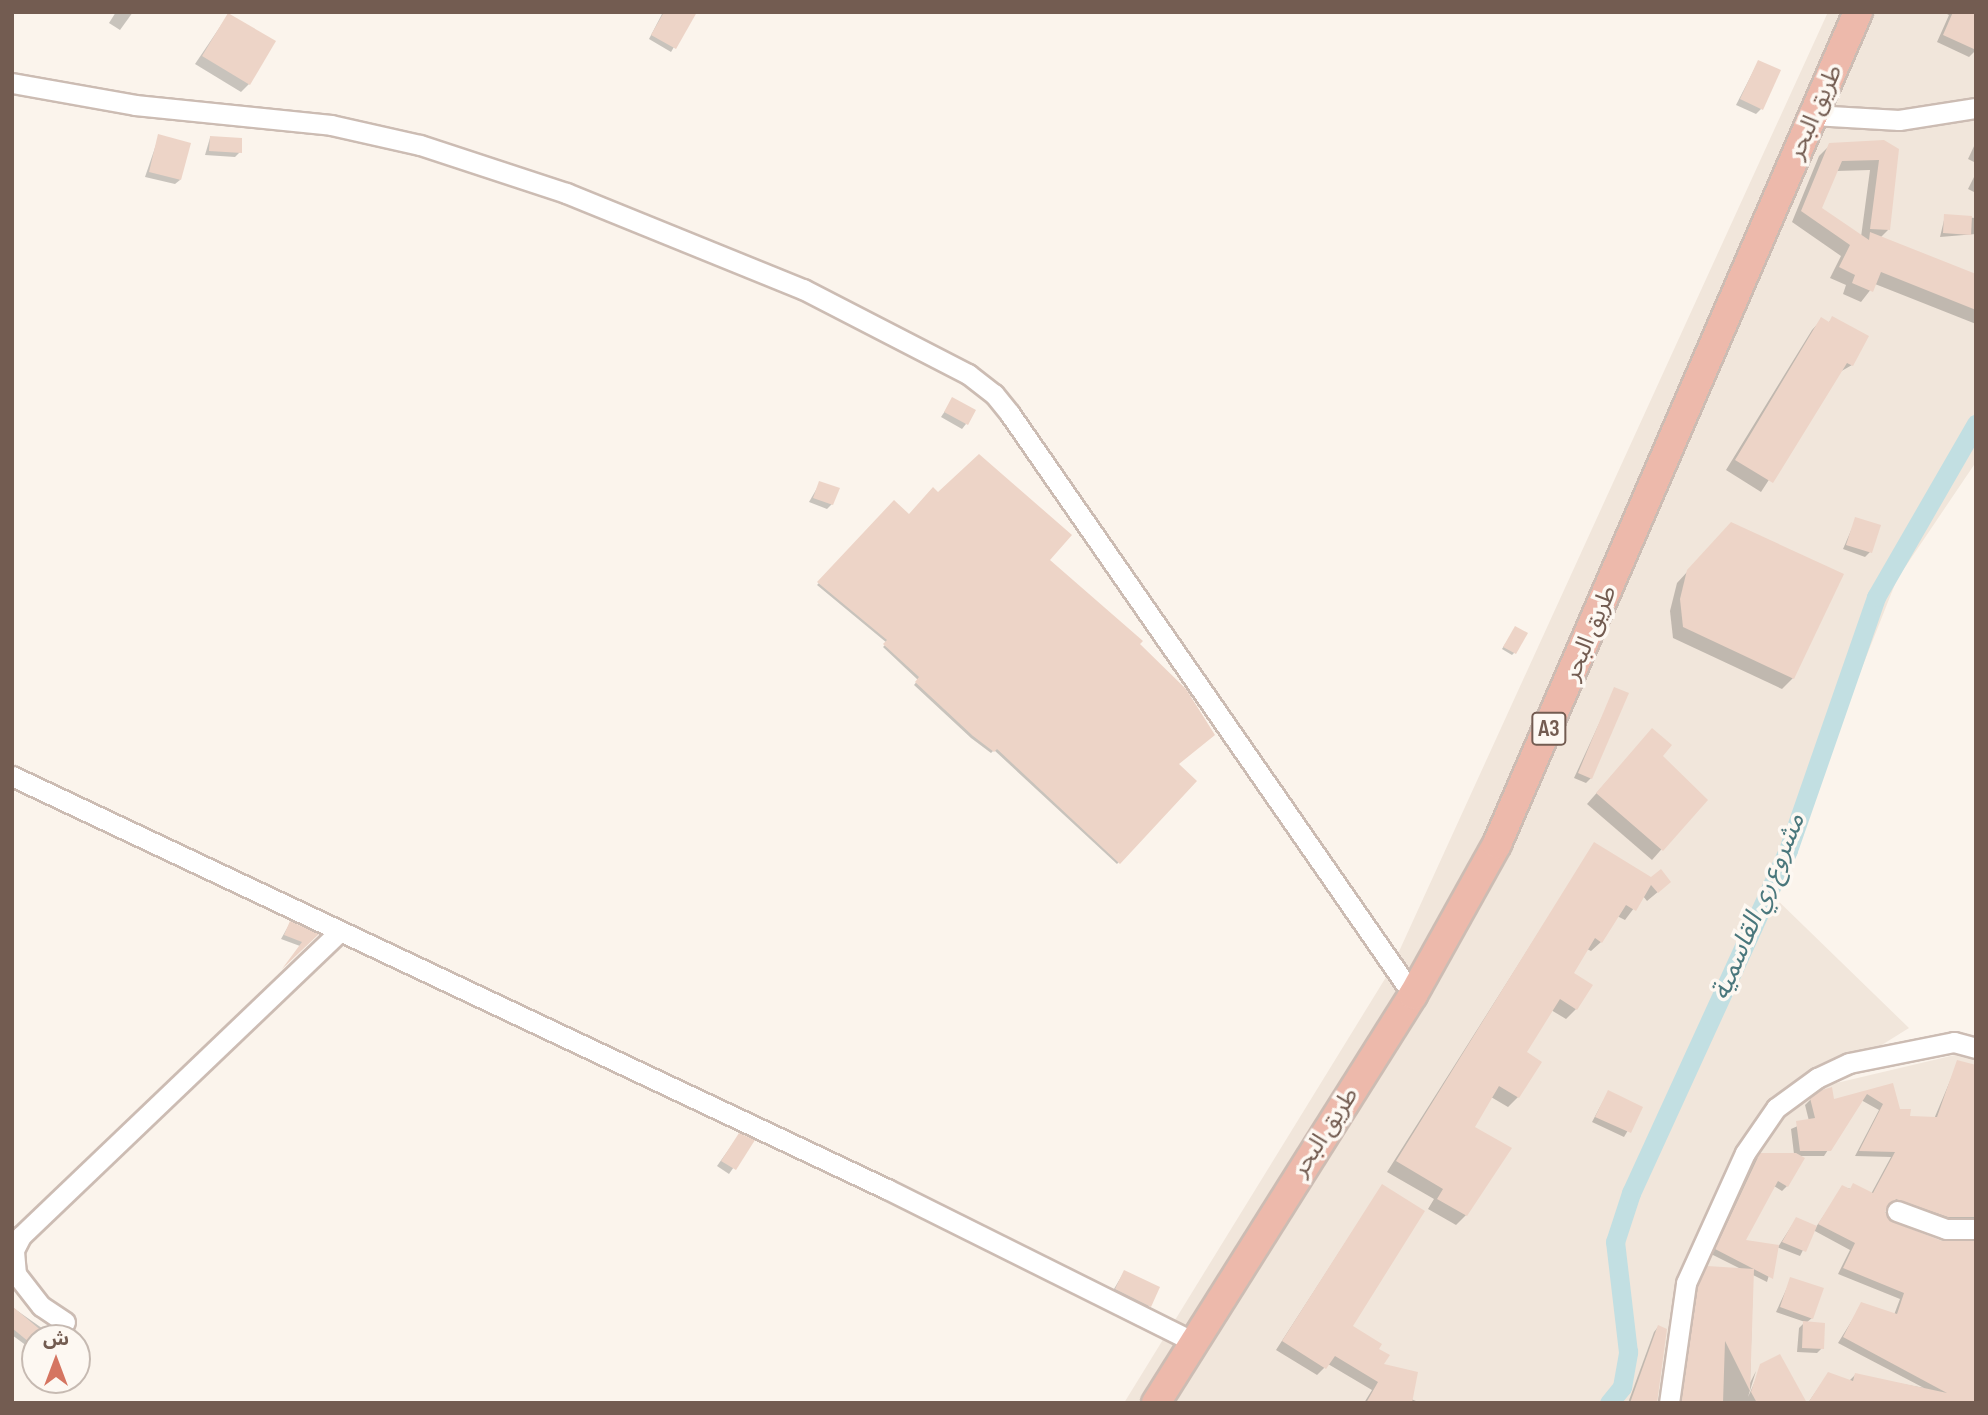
<!DOCTYPE html>
<meta charset="utf-8">
<style>
body{margin:0}
#map{position:relative;width:1988px;height:1415px;overflow:hidden;background:#fbf4ec;font-family:"Sofia Sans Condensed","Noto Sans Arabic",sans-serif}
div>[style]{position:absolute}
[style*='--x']{left:calc(var(--x)*1px);top:calc(var(--y)*1px);width:calc(var(--w)*1px);rotate:calc(var(--a)*1deg)}
.residential>*{inset:0;background:#f1e6db}
.shadow>*{inset:0;background:#0003}
.canal>*{height:19px;margin:-9.5px;padding:0 9.5px;transform-origin:9.5px;border-radius:9.5px;background:#c2dfe2}
.building>*{inset:0;background:#edd4c7}
.roads{filter:drop-shadow(2px 0 #ccbcb3) drop-shadow(-2px 0 #ccbcb3) drop-shadow(0 2px #ccbcb3) drop-shadow(0 -2px #ccbcb3)}
.minor>*{height:19px;margin:-9.5px;padding:0 9.5px;transform-origin:9.5px;border-radius:9.5px;background:#fff}
.highway>*{height:28px;margin:-14px;padding:0 14px;transform-origin:14px;border-radius:14px;background:#edb9ab}
span{translate:-50% -50%;white-space:nowrap;text-align:center;line-height:1.15;-webkit-text-stroke:7px #fdf8f2;paint-order:stroke}
.shield-label span{padding:2px 5px;background:#fdf8f2;border:2px solid;border-radius:5px;-webkit-text-stroke-width:0}
.shield-label{font-size:23px;color:#735c51;font-weight:700}
.street-label{font-size:24px;color:#735c51}
.water-label{font-size:26px;color:#4a777c;font-style:italic}
.frame{position:absolute;inset:0;border:14px solid #735c51;pointer-events:none}
.north{position:absolute;left:21px;top:1324px;width:70px;height:70px;box-sizing:border-box;background:#fdf8f2;border:2px solid #c6bab2;border-radius:50%;rotate:0deg;font-size:19px;font-weight:700;line-height:28px;text-align:center;color:#735c51}
.north::after{content:'';display:block;margin:auto;width:24px;height:32px;background:#d57561;clip-path:polygon(50% 0,100% 100%,50% 72%,0 100%)}
</style>
<div id="map">
<div class="residential">
<i style="clip-path:polygon(1828px 12px,1976px 12px,1976px 462px,1897px 579px,1772px 895px,1909px 1028px,1811px 1089px,1976px 1050px,1976px 1403px,1124px 1403px,1391px 969px)"></i>
</div>
<div class="shadow">
<i style="clip-path:polygon(116px 12px,133px 12px,120px 30px,109px 23px)"></i>
<i style="clip-path:polygon(663px 12px,695px 12px,671px 52px,649px 39px)"></i>
<i style="clip-path:polygon(1943px 12px,1976px 12px,1976px 50px,1969px 57px,1937px 42px,1949px 15px)"></i>
<i style="clip-path:polygon(228px 15px,249px 84px,241px 92px,195px 64px)"></i>
<i style="clip-path:polygon(1758px 62px,1761px 109px,1756px 114px,1736px 105px)"></i>
<i style="clip-path:polygon(159px 136px,180px 180px,175px 184px,145px 177px)"></i>
<i style="clip-path:polygon(210px 138px,240px 152px,235px 157px,205px 155px)"></i>
<i style="clip-path:polygon(evenodd,1883px 141px,1888px 230px,1880px 238px,1976px 276px,1976px 324px,1875px 284px,1861px 302px,1843px 294px,1846px 285px,1830px 278px,1841px 256px,1792px 222px,1819px 156px,1830px 145px,1883px 141px,1870px 170px,1861px 237px,1819px 208px,1836px 171px,1870px 170px)"></i>
<i style="clip-path:polygon(1976px 142px,1976px 163px,1968px 159px)"></i>
<i style="clip-path:polygon(1976px 173px,1976px 193px,1968px 189px)"></i>
<i style="clip-path:polygon(1945px 216px,1976px 218px,1976px 234px,1940px 237px)"></i>
<i style="clip-path:polygon(1833px 318px,1852px 365px,1838px 373px,1761px 492px,1726px 470px,1812px 330px,1822px 319px,1828px 323px)"></i>
<i style="clip-path:polygon(953px 399px,966px 424px,962px 429px,941px 417px)"></i>
<i style="clip-path:polygon(820px 483px,832px 504px,827px 509px,809px 502px)"></i>
<i style="clip-path:polygon(894px 502px,909px 516px,1048px 560px,1138px 644px,1176px 764px,1195px 781px,1117px 864px,994px 750px,991px 753px,971px 738px,914px 685px,918px 680px,883px 647px,887px 643px,817px 585px)"></i>
<i style="clip-path:polygon(1856px 519px,1870px 552px,1865px 557px,1843px 549px)"></i>
<i style="clip-path:polygon(1721px 535px,1793px 678px,1782px 689px,1673px 638px,1670px 611px,1677px 583px)"></i>
<i style="clip-path:polygon(1514px 630px,1514px 653px,1512px 655px,1502px 649px)"></i>
<i style="clip-path:polygon(1615px 689px,1591px 778px,1586px 783px,1574px 778px)"></i>
<i style="clip-path:polygon(1643px 740px,1705px 800px,1652px 860px,1587px 804px)"></i>
<i style="clip-path:polygon(1594px 845px,1652px 879px,1659px 891px,1647px 901px,1643px 896px,1625px 920px,1617px 916px,1601px 942px,1591px 951px,1587px 949px,1572px 974px,1576px 1009px,1566px 1019px,1551px 1010px,1525px 1053px,1518px 1097px,1508px 1107px,1491px 1097px,1473px 1127px,1466px 1215px,1456px 1225px,1428px 1209px,1434px 1199px,1387px 1172px)"></i>
<i style="clip-path:polygon(290px 923px,316px 935px,300px 946px,281px 939px)"></i>
<i style="clip-path:polygon(evenodd,1958px 1062px,1976px 1223px,1942px 1222px,1894px 1204px,1884px 1209px,1976px 1403px,1808px 1403px,1828px 1374px,1848px 1382px,1855px 1375px,1924px 1388px,1838px 1343px,1862px 1304px,1894px 1315px,1900px 1299px,1838px 1274px,1850px 1250px,1813px 1230px,1800px 1256px,1777px 1247px,1767px 1282px,1753px 1275px,1750px 1383px,1756px 1371px,1748px 1397px,1762px 1366px,1805px 1403px,1681px 1403px,1693px 1294px,1702px 1274px,1708px 1268px,1743px 1270px,1711px 1254px,1755px 1160px,1760px 1155px,1794px 1154px,1791px 1129px,1809px 1121px,1805px 1105px,1811px 1099px,1833px 1101px,1891px 1085px,1899px 1111px,1909px 1118px,1934px 1119px,1958px 1062px,1861px 1100px,1879px 1110px,1855px 1156px,1891px 1157px,1871px 1194px,1843px 1187px,1816px 1227px,1796px 1219px,1778px 1247px,1743px 1241px,1774px 1186px,1782px 1191px,1787px 1186px,1798px 1156px,1824px 1156px,1861px 1100px)"></i>
<i style="clip-path:polygon(1608px 1092px,1641px 1108px,1624px 1137px,1592px 1122px)"></i>
<i style="clip-path:polygon(739px 1135px,752px 1141px,729px 1174px,717px 1166px)"></i>
<i style="clip-path:polygon(1382px 1186px,1351px 1327px,1377px 1349px,1381px 1365px,1411px 1399px,1421px 1403px,1364px 1403px,1372px 1390px,1328px 1364px,1317px 1375px,1276px 1350px)"></i>
<i style="clip-path:polygon(1124px 1272px,1149px 1306px,1145px 1311px,1111px 1294px)"></i>
<i style="clip-path:polygon(1791px 1279px,1812px 1318px,1806px 1323px,1822px 1348px,1817px 1353px,1797px 1352px,1799px 1328px,1805px 1322px,1776px 1312px)"></i>
<i style="clip-path:polygon(12px 1307px,56px 1338px,35px 1338px,35px 1352px,12px 1335px)"></i>
<i style="clip-path:polygon(1658px 1327px,1656px 1403px,1628px 1403px,1654px 1332px)"></i>
</div>
<div class="canal">
<i style="--x:1609;--y:1403;--w:21;--a:-51"></i>
<i style="--x:1622;--y:1387;--w:36;--a:-80"></i>
<i style="--x:1628;--y:1352;--w:111;--a:-96.7"></i>
<i style="--x:1615;--y:1242;--w:52;--a:-71.9"></i>
<i style="--x:1631;--y:1193;--w:377;--a:-65.4"></i>
<i style="--x:1788;--y:850;--w:268;--a:-70.8"></i>
<i style="--x:1876;--y:597;--w:200;--a:-60"></i>
</div>
<div class="building">
<i style="clip-path:polygon(664px 12px,697px 12px,676px 49px,651px 35px)"></i>
<i style="clip-path:polygon(1953px 12px,1976px 12px,1976px 50px,1943px 35px)"></i>
<i style="clip-path:polygon(228px 13px,276px 41px,250px 85px,202px 56px)"></i>
<i style="clip-path:polygon(1758px 60px,1781px 70px,1763px 110px,1740px 99px)"></i>
<i style="clip-path:polygon(158px 134px,191px 143px,181px 180px,149px 172px)"></i>
<i style="clip-path:polygon(210px 136px,242px 138px,242px 153px,209px 151px)"></i>
<i style="clip-path:polygon(1884px 140px,1899px 149px,1890px 230px,1870px 229px,1879px 160px,1842px 161px,1822px 208px,1869px 240px,1870px 232px,1976px 274px,1976px 310px,1881px 272px,1873px 292px,1852px 283px,1855px 275px,1839px 267px,1850px 245px,1801px 211px,1829px 143px)"></i>
<i style="clip-path:polygon(1944px 214px,1972px 216px,1971px 235px,1943px 233px)"></i>
<i style="clip-path:polygon(1832px 316px,1869px 336px,1853px 366px,1847px 363px,1773px 483px,1735px 460px,1821px 317px,1829px 322px)"></i>
<i style="clip-path:polygon(952px 397px,976px 410px,968px 425px,944px 412px)"></i>
<i style="clip-path:polygon(979px 454px,1072px 535px,1050px 560px,1143px 641px,1140px 644px,1186px 689px,1215px 735px,1179px 764px,1197px 781px,1120px 864px,997px 749px,994px 752px,973px 736px,915px 682px,919px 677px,883px 644px,887px 640px,817px 582px,894px 500px,909px 514px,933px 487px,938px 492px)"></i>
<i style="clip-path:polygon(819px 481px,840px 488px,833px 505px,813px 498px)"></i>
<i style="clip-path:polygon(1855px 517px,1881px 525px,1872px 553px,1846px 545px)"></i>
<i style="clip-path:polygon(1731px 522px,1844px 574px,1794px 679px,1683px 627px,1680px 599px,1687px 570px)"></i>
<i style="clip-path:polygon(1515px 626px,1528px 633px,1516px 654px,1503px 647px)"></i>
<i style="clip-path:polygon(1614px 687px,1629px 693px,1592px 779px,1578px 773px)"></i>
<i style="clip-path:polygon(1652px 728px,1672px 745px,1663px 756px,1708px 800px,1663px 851px,1596px 793px)"></i>
<i style="clip-path:polygon(1594px 842px,1651px 877px,1661px 869px,1671px 882px,1658px 893px,1651px 885px,1636px 911px,1626px 905px,1602px 943px,1595px 938px,1574px 973px,1593px 985px,1577px 1010px,1560px 999px,1527px 1052px,1542px 1062px,1519px 1098px,1499px 1086px,1475px 1127px,1512px 1148px,1467px 1216px,1437px 1199px,1443px 1189px,1396px 1161px)"></i>
<i style="clip-path:polygon(290px 921px,319px 934px,282px 969px,302px 942px,284px 935px)"></i>
<i style="clip-path:polygon(1957px 1060px,1976px 1065px,1976px 1217px,1948px 1217px,1896px 1199px,1885px 1212px,1893px 1222px,1942px 1241px,1976px 1241px,1976px 1403px,1808px 1403px,1828px 1372px,1853px 1381px,1855px 1373px,1947px 1393px,1843px 1337px,1861px 1302px,1897px 1314px,1904px 1293px,1843px 1268px,1855px 1243px,1818px 1224px,1842px 1185px,1850px 1189px,1853px 1183px,1873px 1193px,1895px 1152px,1859px 1151px,1883px 1104px,1867px 1094px,1831px 1151px,1800px 1151px,1796px 1121px,1815px 1118px,1810px 1098px,1822px 1090px,1832px 1087px,1834px 1099px,1893px 1083px,1900px 1109px,1911px 1109px,1910px 1116px,1937px 1117px)"></i>
<i style="clip-path:polygon(1608px 1090px,1643px 1107px,1631px 1133px,1595px 1117px)"></i>
<i style="clip-path:polygon(739px 1133px,755px 1140px,736px 1170px,721px 1161px)"></i>
<i style="clip-path:polygon(1760px 1153px,1796px 1153px,1805px 1158px,1788px 1187px,1778px 1181px,1746px 1240px,1779px 1245px,1773px 1279px,1715px 1249px)"></i>
<i style="clip-path:polygon(1382px 1184px,1425px 1211px,1353px 1326px,1382px 1344px,1379px 1349px,1390px 1355px,1384px 1364px,1418px 1372px,1412px 1403px,1366px 1403px,1378px 1382px,1335px 1356px,1326px 1369px,1282px 1341px)"></i>
<i style="clip-path:polygon(1796px 1217px,1817px 1226px,1806px 1252px,1782px 1242px)"></i>
<i style="clip-path:polygon(1707px 1266px,1754px 1269px,1750px 1391px,1725px 1341px,1723px 1403px,1681px 1403px,1698px 1286px)"></i>
<i style="clip-path:polygon(1124px 1270px,1160px 1287px,1151px 1307px,1115px 1289px)"></i>
<i style="clip-path:polygon(1790px 1277px,1824px 1288px,1813px 1319px,1780px 1307px)"></i>
<i style="clip-path:polygon(12px 1306px,50px 1338px,35px 1338px,35px 1347px,12px 1328px)"></i>
<i style="clip-path:polygon(1803px 1321px,1825px 1323px,1824px 1349px,1802px 1348px)"></i>
<i style="clip-path:polygon(1658px 1325px,1667px 1329px,1657px 1403px,1630px 1403px)"></i>
<i style="clip-path:polygon(1780px 1354px,1807px 1403px,1757px 1403px,1751px 1392px,1760px 1364px)"></i>
</div>
<div class="roads">
<div class="minor">
<i style="--x:12;--y:83;--w:125;--a:10.1"></i>
<i style="--x:135;--y:105;--w:197;--a:5.8"></i>
<i style="--x:331;--y:125;--w:91;--a:12.7"></i>
<i style="--x:420;--y:145;--w:154;--a:18.2"></i>
<i style="--x:566;--y:193;--w:256;--a:22.1"></i>
<i style="--x:803;--y:289;--w:186;--a:27.3"></i>
<i style="--x:968;--y:374;--w:33;--a:38"></i>
<i style="--x:994;--y:394;--w:26;--a:51"></i>
<i style="--x:1010;--y:414;--w:707;--a:55.25"></i>
<i style="--x:1813;--y:115;--w:86;--a:3.3"></i>
<i style="--x:1899;--y:120;--w:78;--a:-8.9"></i>
<i style="--x:12;--y:776;--w:968;--a:25.27"></i>
<i style="--x:887;--y:1189;--w:343;--a:26.5"></i>
<i style="--x:1897;--y:1211;--w:52;--a:20.2"></i>
<i style="--x:1946;--y:1229;--w:30;--a:0"></i>
<i style="--x:65;--y:1322;--w:29;--a:-146"></i>
<i style="--x:41;--y:1306;--w:41;--a:-128"></i>
<i style="--x:16;--y:1274;--w:24;--a:-95"></i>
<i style="--x:14;--y:1250;--w:16;--a:-63"></i>
<i style="--x:21;--y:1236;--w:439;--a:-43.7"></i>
<i style="--x:1669;--y:1403;--w:121;--a:-81.9"></i>
<i style="--x:1686;--y:1283;--w:143;--a:-65.6"></i>
<i style="--x:1745;--y:1153;--w:55;--a:-55.4"></i>
<i style="--x:1776;--y:1108;--w:51;--a:-36.2"></i>
<i style="--x:1817;--y:1078;--w:35;--a:-25"></i>
<i style="--x:1849;--y:1063;--w:107;--a:-11.3"></i>
<i style="--x:1954;--y:1042;--w:23;--a:15"></i>
</div>
<div class="highway">
<i style="--x:1156;--y:1403;--w:482;--a:-57.8"></i>
<i style="--x:1413;--y:995;--w:173;--a:-60.9"></i>
<i style="--x:1497;--y:844;--w:907;--a:-66.54"></i>
</div>
</div>
<div class="shield-label">
<span style="left:1549px;top:729px">A3</span>
</div>
<div class="street-label">
<span style="left:1815px;top:112px;rotate:-66deg">طريق البحر</span>
<span style="left:1590px;top:633px;rotate:-67deg">طريق البحر</span>
<span style="left:1325px;top:1132px;rotate:-57deg">طريق البحر</span>
</div>
<div class="water-label">
<span style="left:1759px;top:907px;rotate:-67deg">مشروع ري القاسمية</span>
</div>
<div class="frame"></div>
<div class="north">ش</div>
</div>
